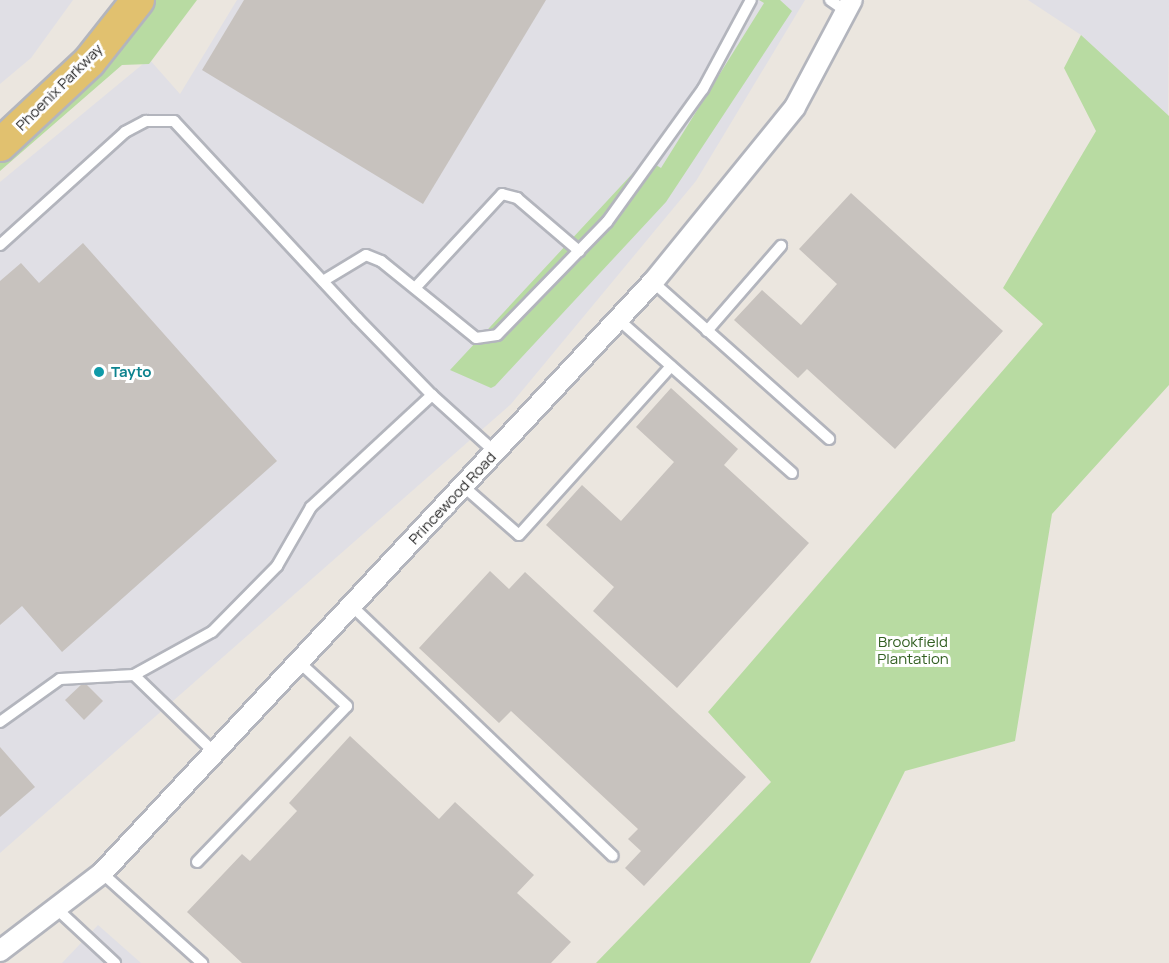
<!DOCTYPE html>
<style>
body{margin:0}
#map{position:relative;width:1169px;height:963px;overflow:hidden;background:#ebe6df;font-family:Manrope,sans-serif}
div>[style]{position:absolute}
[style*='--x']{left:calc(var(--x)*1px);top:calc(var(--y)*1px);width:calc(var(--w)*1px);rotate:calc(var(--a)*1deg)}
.industrial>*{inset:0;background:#e0dfe5}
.green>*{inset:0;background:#b8dba2}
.building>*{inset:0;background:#c7c2be}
.roads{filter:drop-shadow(2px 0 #b3b5bd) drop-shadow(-2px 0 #b3b5bd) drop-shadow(0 2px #b3b5bd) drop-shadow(0 -2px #b3b5bd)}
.lane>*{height:10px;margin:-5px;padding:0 5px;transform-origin:5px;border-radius:5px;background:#fff}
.street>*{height:20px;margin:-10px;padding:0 10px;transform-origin:10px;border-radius:10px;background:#fff}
.primary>*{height:32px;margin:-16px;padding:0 16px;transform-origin:16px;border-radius:16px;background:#e1c16f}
.dots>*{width:16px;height:16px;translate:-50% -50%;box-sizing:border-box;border:3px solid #fff;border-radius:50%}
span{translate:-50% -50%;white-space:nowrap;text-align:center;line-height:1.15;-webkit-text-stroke:6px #fff;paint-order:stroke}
.street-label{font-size:15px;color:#2b2b2b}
.culture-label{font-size:15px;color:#0d838f;font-weight:700}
.left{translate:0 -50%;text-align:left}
.park-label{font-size:15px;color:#336023}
</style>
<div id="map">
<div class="industrial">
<i style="clip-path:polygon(0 0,73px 0,31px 58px,0 84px)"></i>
<i style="clip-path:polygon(237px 0,805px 0,696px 181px,511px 404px,0 853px,0 182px,149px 59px,180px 94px)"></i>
<i style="clip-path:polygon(1028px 0,1169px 0,1168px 118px,1081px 35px)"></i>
<i style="clip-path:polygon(98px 925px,141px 963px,62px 963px)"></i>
</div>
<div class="green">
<i style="clip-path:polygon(151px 0,197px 0,149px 64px,122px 65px,0 171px,0 153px)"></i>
<i style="clip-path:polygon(759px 0,780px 0,792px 11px,666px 202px,495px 386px,491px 388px,450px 370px,646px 159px,661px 168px,764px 3px)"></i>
<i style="clip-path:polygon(1081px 35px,1169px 116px,1169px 385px,1052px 514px,1015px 741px,905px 771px,810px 963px,596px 963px,771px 782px,708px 712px,1043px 324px,1003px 288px,1096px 131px,1064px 68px)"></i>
</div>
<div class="building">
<i style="clip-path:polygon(244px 0,546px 0,423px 204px,202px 70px)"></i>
<i style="clip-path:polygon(851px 193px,1003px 331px,895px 449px,807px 369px,798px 378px,734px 320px,762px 290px,801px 325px,837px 284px,799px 249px)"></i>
<i style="clip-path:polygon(83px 243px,277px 461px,62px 652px,22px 606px,0 625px,0 281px,21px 263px,39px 283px)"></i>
<i style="clip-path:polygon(671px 388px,738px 449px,724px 465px,809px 543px,677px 688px,593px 611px,614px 587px,546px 525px,582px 485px,621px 521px,674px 462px,636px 427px)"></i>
<i style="clip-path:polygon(490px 571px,509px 589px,525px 572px,746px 777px,644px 886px,625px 868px,641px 851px,628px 839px,638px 829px,511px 711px,499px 723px,419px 648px)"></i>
<i style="clip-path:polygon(84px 682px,103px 701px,84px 720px,65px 700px)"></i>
<i style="clip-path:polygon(350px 736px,439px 819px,455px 802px,534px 875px,517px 893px,571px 942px,551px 963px,242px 963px,187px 912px,242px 854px,250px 861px,297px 811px,289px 803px)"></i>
<i style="clip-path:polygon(0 747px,35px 787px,0 817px)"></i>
</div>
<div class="roads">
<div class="lane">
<i style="--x:830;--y:0;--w:21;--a:35"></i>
<i style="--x:0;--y:245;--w:169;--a:-42.1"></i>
<i style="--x:125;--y:132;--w:24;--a:-28"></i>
<i style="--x:146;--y:121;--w:28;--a:0"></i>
<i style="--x:174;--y:121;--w:269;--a:47.1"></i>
<i style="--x:357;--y:318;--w:107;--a:45.8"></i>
<i style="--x:432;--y:395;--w:85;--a:42.1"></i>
<i style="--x:323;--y:281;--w:50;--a:-31.2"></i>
<i style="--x:366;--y:255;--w:16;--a:22"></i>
<i style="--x:381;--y:261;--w:122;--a:39"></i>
<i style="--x:476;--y:338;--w:21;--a:-8"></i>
<i style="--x:497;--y:335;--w:158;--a:-45.8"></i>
<i style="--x:607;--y:222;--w:164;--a:-54.2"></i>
<i style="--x:703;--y:89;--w:101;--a:-61.7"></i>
<i style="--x:653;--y:282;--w:236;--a:41.7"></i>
<i style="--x:415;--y:288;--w:128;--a:-47.2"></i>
<i style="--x:502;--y:194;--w:16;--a:15"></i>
<i style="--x:517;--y:198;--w:82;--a:40.5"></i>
<i style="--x:619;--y:320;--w:231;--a:41.5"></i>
<i style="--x:707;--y:331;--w:113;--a:-49"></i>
<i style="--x:463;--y:486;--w:74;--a:41.2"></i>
<i style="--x:519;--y:535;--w:227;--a:-48"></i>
<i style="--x:352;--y:606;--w:361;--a:43.8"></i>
<i style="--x:134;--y:675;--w:110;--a:43.9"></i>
<i style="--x:0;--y:722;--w:74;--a:-35.6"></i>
<i style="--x:60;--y:679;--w:74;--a:-3.1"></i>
<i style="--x:134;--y:675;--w:89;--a:-28.9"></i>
<i style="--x:212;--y:632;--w:93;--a:-45.4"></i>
<i style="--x:277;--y:566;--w:68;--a:-60"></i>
<i style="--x:311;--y:507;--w:165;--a:-42.8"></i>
<i style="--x:197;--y:862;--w:216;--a:-46.1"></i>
<i style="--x:347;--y:706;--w:64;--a:-137.5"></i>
<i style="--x:102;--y:873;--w:135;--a:42"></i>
<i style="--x:58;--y:910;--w:78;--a:42.9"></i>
</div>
<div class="street">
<i style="--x:0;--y:951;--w:128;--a:-37.4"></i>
<i style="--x:102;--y:873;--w:808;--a:-47.01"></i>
<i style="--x:653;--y:282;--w:225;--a:-50.9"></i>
<i style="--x:795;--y:107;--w:121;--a:-62"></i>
</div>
<div class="primary">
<i style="--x:0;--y:145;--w:122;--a:-43"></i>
<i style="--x:89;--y:62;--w:79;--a:-51.7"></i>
</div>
</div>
<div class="dots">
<i style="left:99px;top:372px;background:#0f9aa8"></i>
</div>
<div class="street-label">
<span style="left:59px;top:87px;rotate:-45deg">Phoenix Parkway</span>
<span style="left:452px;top:498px;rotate:-47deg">Princewood Road</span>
</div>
<div class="culture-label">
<span class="left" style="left:111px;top:372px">Tayto</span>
</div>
<div class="park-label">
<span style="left:913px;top:650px">Brookfield<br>Plantation</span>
</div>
</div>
